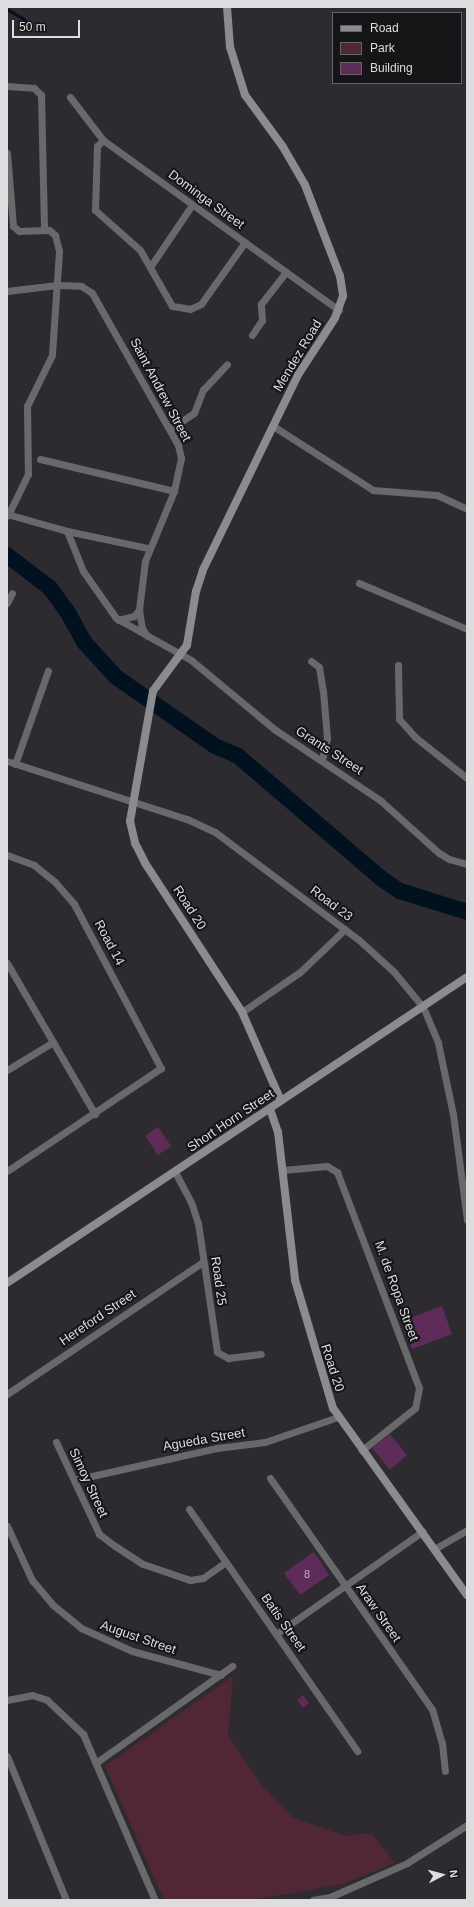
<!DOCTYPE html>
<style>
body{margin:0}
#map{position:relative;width:474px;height:1907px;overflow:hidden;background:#2d2b30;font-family:Helvetica,sans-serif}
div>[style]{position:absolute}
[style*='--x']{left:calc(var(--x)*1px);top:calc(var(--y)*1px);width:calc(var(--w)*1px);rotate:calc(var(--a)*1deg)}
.green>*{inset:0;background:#512635}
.stream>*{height:2.5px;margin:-1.25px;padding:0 1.25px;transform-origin:1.25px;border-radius:1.25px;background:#011120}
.river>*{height:16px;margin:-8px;padding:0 8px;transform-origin:8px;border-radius:8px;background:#011120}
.building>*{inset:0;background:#5f2c5a}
.street>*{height:7px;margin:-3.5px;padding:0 3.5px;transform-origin:3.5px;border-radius:3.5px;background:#69696c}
.secondary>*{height:8px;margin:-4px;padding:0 4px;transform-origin:4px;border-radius:4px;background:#8b8c8f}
span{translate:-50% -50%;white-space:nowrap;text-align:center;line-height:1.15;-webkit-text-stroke:4px #151416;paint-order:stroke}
.number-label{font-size:11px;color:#beb0be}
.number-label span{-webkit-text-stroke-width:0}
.street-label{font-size:13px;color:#dddcdf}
.frame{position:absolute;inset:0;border:8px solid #dddcdf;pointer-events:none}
.legend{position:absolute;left:332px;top:12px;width:130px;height:72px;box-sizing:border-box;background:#151416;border:1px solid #656466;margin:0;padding:5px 7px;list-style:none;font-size:12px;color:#dddcdf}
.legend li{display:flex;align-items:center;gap:8px;height:20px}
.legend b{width:20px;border:1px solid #656466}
.north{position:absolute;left:422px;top:1855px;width:40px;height:40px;-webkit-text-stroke:3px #151416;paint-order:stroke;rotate:84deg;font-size:11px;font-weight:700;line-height:16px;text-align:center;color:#dddcdf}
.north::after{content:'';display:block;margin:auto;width:14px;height:18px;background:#dddcdf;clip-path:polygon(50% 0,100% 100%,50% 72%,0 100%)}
.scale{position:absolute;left:12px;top:20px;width:68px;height:18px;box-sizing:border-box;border:2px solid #dddcdf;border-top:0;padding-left:5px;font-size:12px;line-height:14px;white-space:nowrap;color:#dddcdf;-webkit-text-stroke:3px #151416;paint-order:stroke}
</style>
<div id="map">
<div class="green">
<i style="clip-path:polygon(233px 1676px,228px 1736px,263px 1787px,293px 1818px,346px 1836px,371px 1833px,395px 1863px,343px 1884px,251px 1900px,164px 1900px,105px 1766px)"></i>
</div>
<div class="stream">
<i style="--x:7;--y:9;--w:20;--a:30"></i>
<i style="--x:24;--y:19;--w:9;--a:54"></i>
</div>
<div class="river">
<i style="--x:7;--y:555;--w:54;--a:37.5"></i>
<i style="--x:50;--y:588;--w:29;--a:54"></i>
<i style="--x:67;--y:611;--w:35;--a:61"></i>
<i style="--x:84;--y:642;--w:47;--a:47.6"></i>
<i style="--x:116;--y:677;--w:121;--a:34.9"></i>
<i style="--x:215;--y:746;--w:25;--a:23"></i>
<i style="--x:238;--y:756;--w:189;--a:40.5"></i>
<i style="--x:382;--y:879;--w:22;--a:34"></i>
<i style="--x:400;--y:891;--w:70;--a:17.4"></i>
</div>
<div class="building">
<i style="clip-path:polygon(158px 1127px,171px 1146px,158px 1155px,145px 1136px)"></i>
<i style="clip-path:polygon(442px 1306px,452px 1334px,412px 1349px,402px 1321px)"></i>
<i style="clip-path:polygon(390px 1434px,407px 1455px,390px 1470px,372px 1448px)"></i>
<i style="clip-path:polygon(314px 1552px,329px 1575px,300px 1595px,284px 1573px)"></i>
<i style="clip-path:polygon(303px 1695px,309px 1703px,303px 1708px,297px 1700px)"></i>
</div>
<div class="street">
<i style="--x:7;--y:86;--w:27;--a:4"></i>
<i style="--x:34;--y:88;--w:10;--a:45"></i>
<i style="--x:41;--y:95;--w:133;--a:88.7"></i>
<i style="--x:70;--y:97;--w:54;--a:52.5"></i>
<i style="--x:103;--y:140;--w:291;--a:35.8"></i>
<i style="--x:103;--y:140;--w:8;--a:135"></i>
<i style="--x:97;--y:146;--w:64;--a:91.8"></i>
<i style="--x:95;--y:210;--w:60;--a:41.6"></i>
<i style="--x:140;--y:250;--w:64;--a:60.3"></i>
<i style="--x:172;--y:306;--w:18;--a:9"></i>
<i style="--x:190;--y:309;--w:12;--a:-24"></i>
<i style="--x:201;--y:304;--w:76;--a:-54.6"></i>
<i style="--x:7;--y:153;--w:73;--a:85.3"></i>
<i style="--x:13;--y:226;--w:8;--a:40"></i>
<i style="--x:19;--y:231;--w:30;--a:-2"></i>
<i style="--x:49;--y:230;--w:8;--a:40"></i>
<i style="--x:55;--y:235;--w:16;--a:76"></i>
<i style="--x:59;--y:251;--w:104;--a:93.9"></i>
<i style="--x:52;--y:355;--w:57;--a:116.1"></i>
<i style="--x:27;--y:406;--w:68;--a:89.2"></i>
<i style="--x:28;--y:474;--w:46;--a:116"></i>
<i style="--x:150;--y:267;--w:75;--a:-55.9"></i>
<i style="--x:7;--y:291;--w:50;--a:-6.8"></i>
<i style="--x:57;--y:285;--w:24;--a:2"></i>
<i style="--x:81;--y:286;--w:13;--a:32"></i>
<i style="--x:92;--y:293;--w:175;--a:60.5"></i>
<i style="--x:178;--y:445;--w:13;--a:77"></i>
<i style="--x:181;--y:458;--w:34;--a:102"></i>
<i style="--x:174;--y:491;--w:76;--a:112.5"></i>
<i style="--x:145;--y:561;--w:49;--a:97"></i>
<i style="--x:139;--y:610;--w:18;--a:81"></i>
<i style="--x:142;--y:628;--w:9;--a:58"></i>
<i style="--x:252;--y:335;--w:18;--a:-56"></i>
<i style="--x:262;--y:320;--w:16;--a:-94"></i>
<i style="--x:261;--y:304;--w:41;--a:-52"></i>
<i style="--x:273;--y:426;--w:119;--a:32.6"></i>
<i style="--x:373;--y:490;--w:64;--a:4.5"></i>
<i style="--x:437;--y:495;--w:33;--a:25"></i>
<i style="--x:170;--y:429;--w:29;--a:-34"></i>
<i style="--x:194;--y:413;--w:25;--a:-69"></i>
<i style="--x:203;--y:390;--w:35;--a:-47"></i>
<i style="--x:40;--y:459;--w:138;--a:13.4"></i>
<i style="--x:7;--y:514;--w:62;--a:15.8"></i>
<i style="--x:67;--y:531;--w:83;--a:11.9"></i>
<i style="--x:67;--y:531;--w:43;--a:68.2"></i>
<i style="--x:83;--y:571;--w:57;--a:54.9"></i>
<i style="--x:116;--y:618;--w:86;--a:29.2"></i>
<i style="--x:191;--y:660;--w:108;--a:39.7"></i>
<i style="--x:274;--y:729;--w:129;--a:33.9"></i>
<i style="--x:381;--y:801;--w:78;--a:41.9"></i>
<i style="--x:439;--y:853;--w:12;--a:31"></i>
<i style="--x:449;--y:859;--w:19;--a:16"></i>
<i style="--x:359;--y:583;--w:117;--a:23.1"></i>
<i style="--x:7;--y:603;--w:11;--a:-63"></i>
<i style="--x:118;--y:620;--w:16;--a:-14"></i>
<i style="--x:134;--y:616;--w:8;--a:-50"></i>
<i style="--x:311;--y:661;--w:10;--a:37"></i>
<i style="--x:319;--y:667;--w:24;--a:81"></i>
<i style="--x:323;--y:691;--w:47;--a:85.1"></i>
<i style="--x:327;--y:738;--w:22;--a:103"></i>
<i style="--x:398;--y:665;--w:54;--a:88.9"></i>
<i style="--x:399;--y:719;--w:24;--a:48"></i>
<i style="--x:415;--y:737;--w:66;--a:38.3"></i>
<i style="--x:7;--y:761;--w:189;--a:17.9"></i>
<i style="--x:187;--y:819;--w:31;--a:25"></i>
<i style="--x:215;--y:832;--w:180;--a:36.9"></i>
<i style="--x:359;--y:940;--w:47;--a:42.4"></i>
<i style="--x:394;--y:972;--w:45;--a:50.4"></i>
<i style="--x:423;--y:1007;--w:39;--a:67"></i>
<i style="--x:438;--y:1043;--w:73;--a:78.1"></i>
<i style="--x:453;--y:1114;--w:107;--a:82.5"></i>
<i style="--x:15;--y:764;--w:99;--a:-70.5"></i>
<i style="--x:7;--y:855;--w:29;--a:20"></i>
<i style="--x:34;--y:865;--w:27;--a:39"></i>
<i style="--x:55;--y:882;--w:29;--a:49"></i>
<i style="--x:74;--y:904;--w:186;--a:62.1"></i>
<i style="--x:161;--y:1068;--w:185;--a:146.2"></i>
<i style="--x:7;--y:963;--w:175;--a:59.8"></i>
<i style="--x:242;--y:1012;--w:70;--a:-34.6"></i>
<i style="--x:300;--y:972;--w:62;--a:-43.7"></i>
<i style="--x:7;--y:1070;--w:54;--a:-31.3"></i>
<i style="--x:283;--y:1170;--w:44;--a:-5.2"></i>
<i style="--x:327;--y:1166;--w:12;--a:31"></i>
<i style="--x:337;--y:1172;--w:231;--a:69.2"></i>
<i style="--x:419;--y:1388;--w:20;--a:101"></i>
<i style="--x:415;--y:1408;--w:68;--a:141.6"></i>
<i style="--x:175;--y:1172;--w:34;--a:62"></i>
<i style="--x:191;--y:1202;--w:22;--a:72"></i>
<i style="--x:198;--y:1223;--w:130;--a:81.6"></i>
<i style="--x:217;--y:1352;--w:13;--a:29"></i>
<i style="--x:228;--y:1358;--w:33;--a:-7"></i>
<i style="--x:7;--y:1394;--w:236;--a:-34"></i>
<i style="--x:56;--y:1442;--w:102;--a:64.9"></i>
<i style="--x:99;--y:1534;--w:20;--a:37"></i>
<i style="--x:115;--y:1546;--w:33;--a:33"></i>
<i style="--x:143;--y:1564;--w:50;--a:18.8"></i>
<i style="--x:190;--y:1580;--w:13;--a:-9"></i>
<i style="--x:203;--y:1578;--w:28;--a:-35"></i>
<i style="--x:270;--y:1478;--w:282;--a:55"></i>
<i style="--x:432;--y:1709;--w:35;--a:74"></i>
<i style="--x:442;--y:1743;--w:28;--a:84"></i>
<i style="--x:74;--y:1480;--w:147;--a:-12.6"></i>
<i style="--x:217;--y:1448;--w:48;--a:-7.1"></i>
<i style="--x:265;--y:1442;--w:77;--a:-18.9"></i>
<i style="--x:189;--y:1509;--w:295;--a:55.2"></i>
<i style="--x:7;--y:1526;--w:60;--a:65.2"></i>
<i style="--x:32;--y:1580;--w:33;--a:50"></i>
<i style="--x:53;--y:1605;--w:36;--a:39"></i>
<i style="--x:81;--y:1628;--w:56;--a:24.3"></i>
<i style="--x:132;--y:1651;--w:92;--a:15.1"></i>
<i style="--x:436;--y:1548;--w:36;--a:-30"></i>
<i style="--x:276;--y:1634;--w:179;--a:-35"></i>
<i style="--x:7;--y:1700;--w:25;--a:-11"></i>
<i style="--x:32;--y:1695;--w:16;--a:18"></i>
<i style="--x:47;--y:1700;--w:50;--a:43.4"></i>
<i style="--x:83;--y:1734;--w:181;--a:66.6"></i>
<i style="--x:7;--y:1756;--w:156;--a:67.7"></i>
<i style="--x:97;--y:1762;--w:166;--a:-35.4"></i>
<i style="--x:313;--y:1900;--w:17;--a:-10"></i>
<i style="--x:330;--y:1897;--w:84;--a:-23.8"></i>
<i style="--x:407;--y:1863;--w:71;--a:-32.3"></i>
</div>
<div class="secondary">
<i style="--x:227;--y:7;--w:40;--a:85.7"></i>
<i style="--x:230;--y:47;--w:50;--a:72.6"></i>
<i style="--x:245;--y:95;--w:64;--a:53.8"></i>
<i style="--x:283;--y:147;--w:44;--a:59.9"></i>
<i style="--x:305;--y:185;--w:97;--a:69"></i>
<i style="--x:340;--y:276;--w:20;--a:81"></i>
<i style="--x:343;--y:296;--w:23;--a:110"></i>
<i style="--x:335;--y:318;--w:68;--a:123"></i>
<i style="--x:298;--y:375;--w:217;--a:116"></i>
<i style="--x:203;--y:570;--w:22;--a:108"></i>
<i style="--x:196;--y:591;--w:55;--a:99.5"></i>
<i style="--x:187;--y:645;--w:57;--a:126.5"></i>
<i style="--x:153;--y:691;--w:132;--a:100"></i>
<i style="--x:130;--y:821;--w:23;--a:77"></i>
<i style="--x:135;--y:843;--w:22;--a:63"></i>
<i style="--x:145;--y:863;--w:178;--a:56.9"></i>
<i style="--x:242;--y:1012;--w:97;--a:66.3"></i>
<i style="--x:270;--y:1109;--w:24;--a:71"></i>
<i style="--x:278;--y:1132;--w:149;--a:83.4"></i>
<i style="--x:295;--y:1280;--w:134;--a:73.5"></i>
<i style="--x:333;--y:1408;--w:230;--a:54.4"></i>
<i style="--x:7;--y:1283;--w:552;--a:-33.63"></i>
</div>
<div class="number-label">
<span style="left:307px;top:1574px">8</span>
</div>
<div class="street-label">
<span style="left:206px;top:200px;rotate:36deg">Dominga Street</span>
<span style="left:298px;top:356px;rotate:-59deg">Mendez Road</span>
<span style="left:160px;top:390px;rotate:62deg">Saint Andrew Street</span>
<span style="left:329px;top:751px;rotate:33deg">Grants Street</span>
<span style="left:331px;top:904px;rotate:37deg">Road 23</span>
<span style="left:189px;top:908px;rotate:57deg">Road 20</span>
<span style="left:109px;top:943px;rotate:62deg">Road 14</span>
<span style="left:231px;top:1121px;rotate:-34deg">Short Horn Street</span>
<span style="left:218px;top:1281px;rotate:82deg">Road 25</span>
<span style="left:396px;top:1291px;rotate:70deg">M. de Ropa Street</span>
<span style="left:98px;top:1318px;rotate:-34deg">Hereford Street</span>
<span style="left:332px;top:1368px;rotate:72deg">Road 20</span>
<span style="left:204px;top:1440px;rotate:-10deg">Agueda Street</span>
<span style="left:88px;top:1483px;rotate:65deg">Simoy Street</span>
<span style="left:378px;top:1613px;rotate:55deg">Araw Street</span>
<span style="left:283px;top:1623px;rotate:55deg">Batis Street</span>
<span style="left:138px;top:1638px;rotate:19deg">August Street</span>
</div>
<div class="frame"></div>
<ul class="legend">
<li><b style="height:5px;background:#8b8c8f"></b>Road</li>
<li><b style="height:11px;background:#512635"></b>Park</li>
<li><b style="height:11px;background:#5f2c5a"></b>Building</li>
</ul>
<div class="north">N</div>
<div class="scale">50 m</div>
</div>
